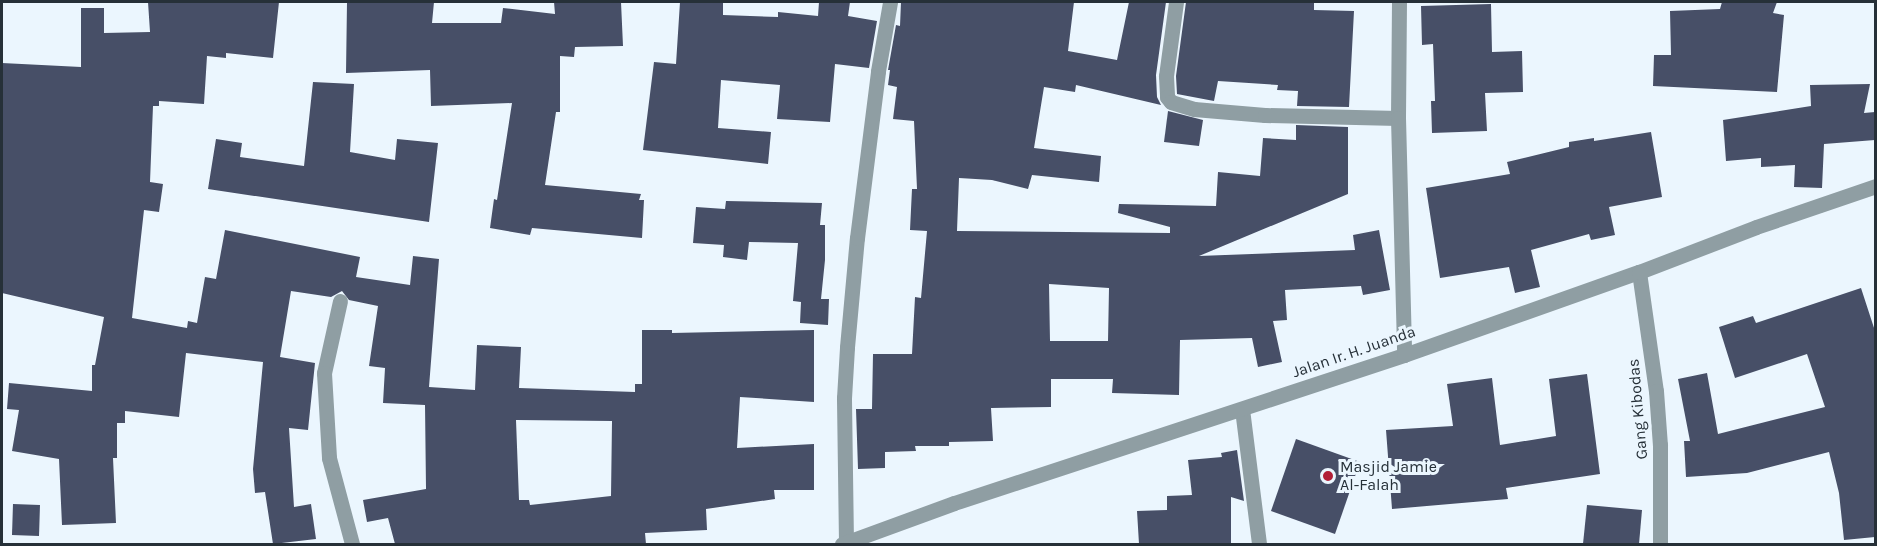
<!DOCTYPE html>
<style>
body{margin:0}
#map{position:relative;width:1877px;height:546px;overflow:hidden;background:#ebf6fe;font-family:Karla,sans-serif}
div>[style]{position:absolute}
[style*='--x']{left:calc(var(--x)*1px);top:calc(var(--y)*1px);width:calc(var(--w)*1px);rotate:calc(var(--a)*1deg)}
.building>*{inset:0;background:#474f67}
.minor>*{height:15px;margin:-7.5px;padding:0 7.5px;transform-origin:7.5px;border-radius:7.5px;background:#8f9ea3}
.dots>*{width:16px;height:16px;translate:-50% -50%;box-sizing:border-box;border:3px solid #ebf6fe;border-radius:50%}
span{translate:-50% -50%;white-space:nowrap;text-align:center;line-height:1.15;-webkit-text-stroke:6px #ebf6fe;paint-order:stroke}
.street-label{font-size:16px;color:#263038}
.poi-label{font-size:16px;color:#263038}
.left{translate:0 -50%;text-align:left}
.frame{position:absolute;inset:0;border:3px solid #263038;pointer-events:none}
</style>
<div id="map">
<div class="building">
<i style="clip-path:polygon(evenodd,148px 2px,279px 2px,273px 58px,226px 53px,226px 58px,207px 56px,204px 104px,159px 101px,159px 106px,153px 106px,150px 182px,163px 184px,159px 212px,144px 210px,132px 318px,187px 328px,188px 321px,197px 323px,205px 277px,216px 279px,225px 230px,360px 257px,356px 277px,410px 285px,413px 256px,439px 259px,429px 387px,475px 390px,477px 345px,521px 347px,519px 388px,635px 392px,635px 384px,642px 384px,642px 330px,672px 330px,672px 333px,814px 330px,814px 402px,740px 397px,737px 448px,814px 444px,814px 490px,774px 490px,775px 499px,706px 509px,707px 530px,645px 533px,646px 544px,395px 544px,388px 518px,367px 522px,363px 500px,426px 489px,425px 405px,383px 403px,385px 368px,369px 366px,378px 306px,349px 300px,342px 291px,331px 297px,291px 291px,280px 357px,315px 363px,308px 430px,289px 428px,294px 507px,311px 504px,316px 539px,273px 544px,265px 492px,255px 493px,253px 469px,263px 362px,186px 353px,179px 417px,125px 411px,125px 423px,117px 423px,117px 458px,113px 458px,116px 523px,62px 525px,59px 459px,12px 451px,19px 410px,7px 409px,9px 383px,92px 391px,92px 365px,95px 365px,104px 317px,2px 293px,2px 63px,81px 67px,81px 8px,104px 8px,104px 33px,150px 32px,148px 2px,516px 420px,612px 421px,611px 496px,530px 505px,529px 500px,519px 500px,516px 420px)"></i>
<i style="clip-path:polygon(347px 2px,434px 2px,432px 23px,501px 23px,503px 8px,555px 14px,554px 2px,621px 2px,623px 46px,575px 47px,574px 57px,560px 56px,560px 112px,556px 112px,545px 185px,641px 194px,639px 200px,644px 200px,642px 238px,532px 228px,530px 235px,490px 228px,494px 199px,497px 200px,512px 103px,431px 106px,430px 70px,346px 73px)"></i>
<i style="clip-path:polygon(680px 2px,723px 2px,723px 15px,778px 17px,778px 12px,818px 16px,819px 2px,850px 2px,848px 16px,877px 21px,869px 68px,835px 64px,830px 122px,777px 119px,780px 85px,721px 80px,718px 128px,771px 132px,768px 164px,643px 150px,654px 62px,676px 64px)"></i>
<i style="clip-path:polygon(evenodd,901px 2px,1074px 2px,1068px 51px,1117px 60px,1129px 2px,1166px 2px,1156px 75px,1157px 97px,1161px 105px,1076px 85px,1075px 92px,1044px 87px,1034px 148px,1101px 156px,1099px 182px,1032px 175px,1028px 189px,992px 180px,959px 178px,957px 231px,1170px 233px,1170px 227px,1118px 213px,1119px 204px,1216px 206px,1218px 172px,1260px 176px,1263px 138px,1296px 140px,1296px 125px,1348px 127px,1348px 194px,1199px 256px,1355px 250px,1353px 235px,1379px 230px,1390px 290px,1363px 295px,1361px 286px,1285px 290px,1287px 320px,1273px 321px,1282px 362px,1258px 367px,1252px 338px,1180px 340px,1179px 395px,1112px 393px,1113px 379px,1051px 379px,1051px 407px,991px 408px,993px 441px,949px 442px,949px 446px,915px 446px,916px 451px,885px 452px,885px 468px,858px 469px,856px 409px,872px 409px,873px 354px,912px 354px,915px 297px,921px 298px,927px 231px,910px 230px,912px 189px,917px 189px,914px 121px,893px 119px,897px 87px,888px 85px,890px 70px,888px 70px,896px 25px,900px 26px,901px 2px,1049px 284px,1109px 288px,1108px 341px,1050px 341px,1049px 284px)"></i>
<i style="clip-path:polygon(1186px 2px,1314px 2px,1314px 10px,1354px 11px,1349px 107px,1297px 106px,1298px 91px,1277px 90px,1278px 85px,1218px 81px,1214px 101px,1177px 94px,1176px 76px)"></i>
<i style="clip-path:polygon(1722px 2px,1777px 2px,1773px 13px,1784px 15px,1777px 92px,1653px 86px,1654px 55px,1671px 55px,1670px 11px,1720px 9px)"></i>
<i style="clip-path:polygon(1491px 4px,1492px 52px,1522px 51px,1523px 92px,1485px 93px,1487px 131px,1432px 133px,1431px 101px,1435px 101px,1433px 44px,1422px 45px,1421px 6px)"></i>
<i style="clip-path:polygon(313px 82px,354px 84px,350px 152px,395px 160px,397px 139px,438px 143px,429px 222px,208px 189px,216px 139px,242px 143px,240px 157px,304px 166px)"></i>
<i style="clip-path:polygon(1870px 84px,1864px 113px,1875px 112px,1875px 140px,1824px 144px,1822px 188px,1794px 187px,1795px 165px,1761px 167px,1761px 158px,1726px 161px,1723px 120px,1811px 106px,1810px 85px)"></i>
<i style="clip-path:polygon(1168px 111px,1203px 120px,1199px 146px,1164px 142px)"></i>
<i style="clip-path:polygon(1651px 132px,1662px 197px,1609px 207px,1615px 235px,1591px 240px,1589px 234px,1531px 250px,1540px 287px,1515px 293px,1509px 267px,1440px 278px,1426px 188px,1510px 174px,1507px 162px,1569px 147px,1569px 142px,1594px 138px,1594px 141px)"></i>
<i style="clip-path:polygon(726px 201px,822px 203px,820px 225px,825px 225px,825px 260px,821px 299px,829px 299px,828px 325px,800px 323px,801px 302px,793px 301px,798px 243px,749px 242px,747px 260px,723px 257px,724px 245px,693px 243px,696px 207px,725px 209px)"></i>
<i style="clip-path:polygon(1861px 288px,1875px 331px,1875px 537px,1844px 540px,1839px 493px,1829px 452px,1747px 473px,1686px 477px,1684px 441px,1690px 441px,1678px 379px,1707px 373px,1718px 434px,1825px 407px,1807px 354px,1735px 378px,1719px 327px,1753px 316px,1756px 323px)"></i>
<i style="clip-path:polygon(1587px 374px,1600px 474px,1506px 488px,1508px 499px,1392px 509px,1386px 430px,1453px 426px,1447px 384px,1492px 378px,1500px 445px,1556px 436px,1549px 379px)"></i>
<i style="clip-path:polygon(1296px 439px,1360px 462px,1335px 534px,1271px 511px)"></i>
<i style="clip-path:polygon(1237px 450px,1244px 501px,1231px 497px,1231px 544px,1139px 544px,1137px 511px,1167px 510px,1167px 496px,1192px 495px,1188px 460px,1222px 457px,1221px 453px)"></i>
<i style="clip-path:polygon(13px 504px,40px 505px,39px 536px,12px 535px)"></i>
<i style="clip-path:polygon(1587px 505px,1642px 510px,1639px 544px,1583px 544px)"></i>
</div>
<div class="minor">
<i style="--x:1176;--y:2;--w:75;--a:97.7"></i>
<i style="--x:1166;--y:76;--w:21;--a:87"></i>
<i style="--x:1167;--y:97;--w:6;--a:51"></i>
<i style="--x:1171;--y:102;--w:24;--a:17"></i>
<i style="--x:1194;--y:109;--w:71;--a:4.8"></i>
<i style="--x:1265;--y:115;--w:133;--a:1.3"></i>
<i style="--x:1399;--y:2;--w:116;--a:90.5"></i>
<i style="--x:1398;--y:118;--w:237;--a:88.5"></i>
<i style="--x:1639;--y:272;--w:120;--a:81.9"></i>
<i style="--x:1656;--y:391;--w:54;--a:85.8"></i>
<i style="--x:1660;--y:445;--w:99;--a:90"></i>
<i style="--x:340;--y:301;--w:74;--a:102.5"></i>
<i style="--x:324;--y:373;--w:85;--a:86.6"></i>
<i style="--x:329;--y:458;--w:89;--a:75"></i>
<i style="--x:1242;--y:409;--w:136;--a:82.8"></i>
<i style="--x:846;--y:543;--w:145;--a:-90.8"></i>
<i style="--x:844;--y:398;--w:51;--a:-86.6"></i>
<i style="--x:847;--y:347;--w:109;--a:-84.8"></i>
<i style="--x:857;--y:238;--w:168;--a:-82.8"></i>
<i style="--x:878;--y:71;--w:70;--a:-80.1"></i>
<i style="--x:842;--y:544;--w:119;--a:-20.1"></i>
<i style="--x:954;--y:503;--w:474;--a:-18.2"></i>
<i style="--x:1404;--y:355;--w:249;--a:-19.5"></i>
<i style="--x:1639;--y:272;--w:125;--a:-21"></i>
<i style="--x:1756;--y:227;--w:127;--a:-18.9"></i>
</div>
<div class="dots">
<i style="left:1328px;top:476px;background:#b21f37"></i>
</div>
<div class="street-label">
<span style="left:1354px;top:352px;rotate:-19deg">Jalan Ir. H. Juanda</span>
<span style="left:1638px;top:409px;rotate:-95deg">Gang Kibodas</span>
</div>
<div class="poi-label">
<span class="left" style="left:1340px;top:476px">Masjid Jamie<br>Al-Falah</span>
</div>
<div class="frame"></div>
</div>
